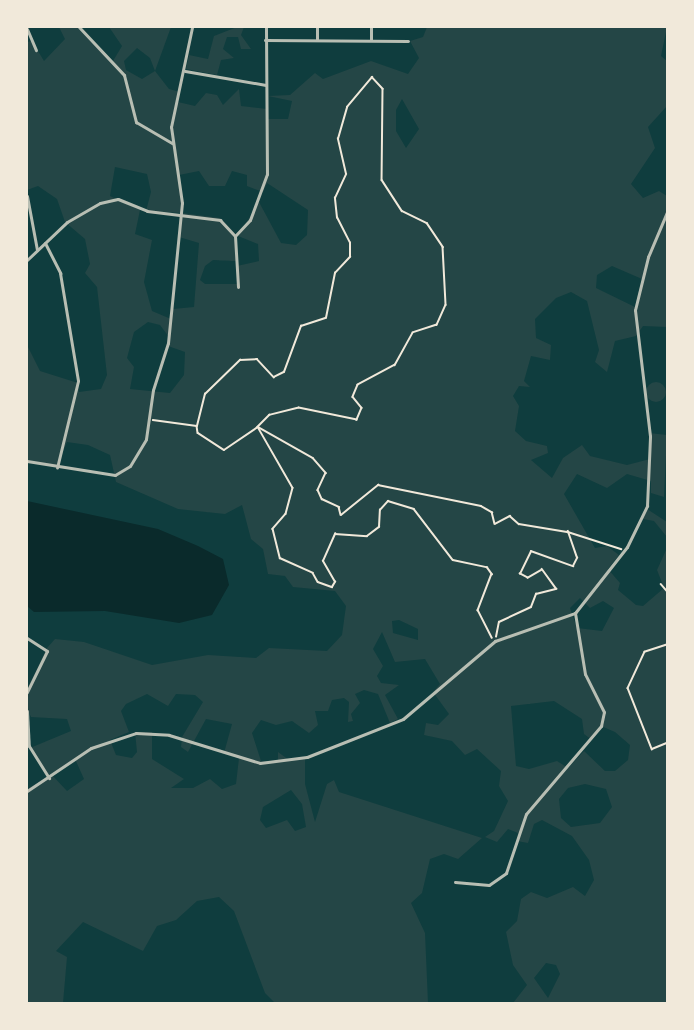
<!DOCTYPE html>
<style>
body{margin:0}
#map{position:relative;width:694px;height:1030px;overflow:hidden;background:#0f3d3e;font-family:"Roboto Condensed",sans-serif}
div>[style]{position:absolute}
[style*='--x']{left:calc(var(--x)*1px);top:calc(var(--y)*1px);width:calc(var(--w)*1px);rotate:calc(var(--a)*1deg)}
.green>*{inset:0;background:#244646}
.round{border-radius:50%}
.water>*{inset:0;background:#0a2a2b}
.path>*{height:1.5px;margin:-0.75px;padding:0 0.75px;transform-origin:0.75px;border-radius:0.75px;background:#f1e9da}
.minor>*{height:3px;margin:-1.5px;padding:0 1.5px;transform-origin:1.5px;border-radius:1.5px;background:#b8beb3}
.tertiary>*{height:3px;margin:-1.5px;padding:0 1.5px;transform-origin:1.5px;border-radius:1.5px;background:#b8beb3}
span{translate:-50% -50%;white-space:nowrap;text-align:center;line-height:1.15;-webkit-text-stroke:4.5px #f1e9da;paint-order:stroke}
.frame{position:absolute;inset:0;border:28px solid #f1e9da;pointer-events:none}
</style>
<div id="map">
<div class="green">
<i style="clip-path:polygon(evenodd,59px 27px,79px 27px,113px 61px,122px 46px,109px 27px,171px 27px,155px 71px,169px 89px,180px 92px,178px 102px,195px 106px,206px 93px,217px 95px,223px 105px,239px 89px,241px 106px,267px 109px,267px 119px,288px 119px,292px 101px,268px 96px,290px 95px,315px 73px,323px 79px,371px 61px,408px 74px,419px 58px,410px 41px,423px 37px,427px 27px,667px 27px,661px 56px,667px 61px,667px 106px,648px 127px,655px 148px,631px 184px,643px 198px,659px 191px,667px 196px,667px 327px,643px 326px,636px 336px,615px 341px,607px 372px,595px 362px,599px 350px,587px 301px,571px 292px,556px 298px,535px 319px,536px 338px,551px 345px,550px 360px,531px 356px,524px 381px,530px 387px,519px 386px,513px 396px,519px 406px,515px 431px,526px 441px,547px 446px,548px 453px,531px 460px,552px 478px,563px 458px,582px 445px,590px 456px,627px 465px,650px 459px,649px 433px,667px 435px,664px 497px,651px 493px,651px 481px,627px 474px,607px 488px,577px 474px,564px 494px,595px 548px,607px 546px,619px 555px,608px 569px,620px 583px,618px 590px,636px 605px,643px 606px,664px 588px,657px 570px,667px 548px,667px 1003px,513px 1003px,527px 985px,513px 965px,506px 932px,517px 921px,521px 899px,531px 892px,547px 898px,573px 887px,585px 896px,594px 880px,589px 860px,572px 836px,542px 820px,534px 824px,528px 843px,517px 841px,518px 833px,508px 829px,497px 842px,485px 837px,494px 831px,508px 801px,499px 786px,501px 771px,477px 749px,465px 755px,452px 741px,424px 735px,426px 723px,438px 725px,449px 714px,433px 692px,440px 684px,425px 659px,395px 662px,382px 632px,373px 649px,383px 666px,377px 676px,381px 683px,399px 685px,385px 695px,398px 719px,390px 723px,378px 694px,364px 690px,355px 694px,360px 703px,351px 714px,353px 721px,348px 722px,349px 702px,344px 698px,332px 700px,328px 711px,315px 711px,318px 725px,309px 733px,292px 721px,276px 725px,261px 720px,252px 733px,261px 761px,278px 761px,278px 752px,289px 760px,305px 759px,305px 784px,315px 822px,327px 784px,334px 780px,339px 792px,482px 838px,458px 859px,444px 854px,430px 859px,422px 893px,411px 903px,425px 933px,428px 1003px,275px 1003px,265px 993px,234px 911px,219px 897px,197px 901px,176px 920px,157px 926px,143px 951px,83px 922px,56px 951px,67px 957px,63px 1003px,27px 1003px,27px 789px,48px 777px,30px 748px,71px 731px,67px 719px,31px 717px,27px 708px,28px 687px,47px 648px,55px 639px,84px 642px,152px 665px,208px 655px,256px 658px,269px 648px,327px 651px,342px 635px,346px 606px,335px 591px,293px 587px,285px 576px,268px 574px,263px 549px,251px 539px,242px 505px,225px 514px,178px 509px,116px 482px,110px 455px,88px 445px,67px 442px,57px 466px,27px 461px,27px 345px,40px 371px,78px 383px,79px 392px,101px 389px,107px 375px,97px 287px,85px 273px,90px 264px,85px 239px,65px 222px,57px 199px,38px 186px,27px 190px,27px 42px,32px 41px,44px 61px,65px 39px,59px 27px,137px 48px,150px 58px,155px 71px,142px 79px,126px 70px,124px 61px,137px 48px,59px 27px,402px 99px,419px 129px,406px 148px,396px 131px,396px 110px,402px 99px,59px 27px,115px 167px,147px 174px,151px 192px,146px 211px,181px 213px,179px 237px,199px 243px,194px 307px,173px 309px,171px 319px,152px 311px,144px 282px,152px 240px,135px 234px,140px 210px,110px 196px,115px 167px,59px 27px,199px 171px,209px 186px,225px 186px,232px 171px,247px 175px,247px 186px,263px 192px,267px 183px,308px 210px,307px 235px,296px 245px,281px 243px,259px 202px,238px 236px,258px 244px,259px 261px,237px 266px,237px 284px,205px 284px,200px 280px,205px 266px,213px 260px,236px 261px,235px 234px,220px 218px,182px 213px,179px 175px,199px 171px,59px 27px,612px 266px,642px 279px,635px 307px,596px 288px,597px 275px,612px 266px,59px 27px,148px 322px,160px 325px,169px 337px,168px 346px,185px 352px,184px 375px,170px 393px,130px 389px,134px 367px,127px 358px,134px 332px,148px 322px,59px 27px,580px 598px,590px 608px,603px 601px,614px 608px,602px 631px,577px 628px,570px 608px,580px 598px,59px 27px,399px 620px,418px 629px,418px 640px,393px 633px,392px 621px,399px 620px,59px 27px,176px 694px,195px 695px,203px 702px,182px 737px,181px 747px,188px 752px,206px 719px,232px 724px,224px 753px,239px 758px,236px 784px,222px 789px,210px 779px,193px 788px,171px 788px,184px 779px,152px 759px,152px 732px,135px 732px,137px 752px,132px 758px,116px 755px,110px 740px,129px 732px,121px 711px,126px 704px,147px 694px,168px 706px,176px 694px,59px 27px,554px 701px,582px 719px,584px 734px,592px 740px,601px 726px,615px 732px,630px 745px,628px 760px,615px 771px,605px 771px,584px 751px,568px 768px,557px 761px,529px 769px,516px 766px,511px 706px,554px 701px,59px 27px,75px 759px,84px 779px,67px 791px,52px 775px,75px 759px,59px 27px,585px 784px,606px 789px,612px 807px,600px 823px,571px 827px,561px 818px,559px 799px,568px 788px,585px 784px,59px 27px,291px 790px,302px 804px,306px 827px,295px 831px,287px 820px,266px 828px,260px 820px,263px 807px,291px 790px,59px 27px,546px 963px,556px 965px,560px 974px,548px 998px,534px 978px,546px 963px)"></i>
<i style="clip-path:polygon(237px 27px,244px 27px,241px 35px,251px 49px,241px 49px,238px 37px,227px 37px,223px 49px,234px 58px,221px 60px,217px 75px,186px 69px,189px 55px,208px 59px,214px 36px)"></i>
<i class="round" style="left:646px;top:382px;width:20px;height:20px"></i>
<i style="clip-path:polygon(647px 509px,667px 522px,667px 537px,654px 521px,643px 519px)"></i>
</div>
<div class="water">
<i style="clip-path:polygon(27px 501px,158px 529px,198px 546px,223px 559px,229px 585px,212px 615px,179px 623px,105px 611px,34px 612px,27px 606px)"></i>
</div>
<div class="path">
<i style="--x:153;--y:420;--w:44;--a:7.8"></i>
<i style="--x:197;--y:426;--w:7;--a:82"></i>
<i style="--x:198;--y:433;--w:31;--a:33"></i>
<i style="--x:224;--y:450;--w:41;--a:-34.1"></i>
<i style="--x:258;--y:427;--w:70;--a:60.2"></i>
<i style="--x:293;--y:488;--w:27;--a:105"></i>
<i style="--x:286;--y:514;--w:20;--a:131"></i>
<i style="--x:273;--y:529;--w:30;--a:76"></i>
<i style="--x:280;--y:558;--w:36;--a:24"></i>
<i style="--x:313;--y:573;--w:10;--a:61"></i>
<i style="--x:318;--y:582;--w:15;--a:20"></i>
<i style="--x:332;--y:587;--w:6;--a:-59"></i>
<i style="--x:335;--y:582;--w:24;--a:-120"></i>
<i style="--x:323;--y:561;--w:30;--a:-66"></i>
<i style="--x:335;--y:534;--w:32;--a:4"></i>
<i style="--x:367;--y:536;--w:15;--a:-37"></i>
<i style="--x:379;--y:527;--w:17;--a:-87"></i>
<i style="--x:380;--y:510;--w:12;--a:-48"></i>
<i style="--x:388;--y:501;--w:27;--a:17"></i>
<i style="--x:414;--y:509;--w:64;--a:52.6"></i>
<i style="--x:453;--y:560;--w:35;--a:12"></i>
<i style="--x:487;--y:567;--w:9;--a:54"></i>
<i style="--x:492;--y:574;--w:39;--a:111"></i>
<i style="--x:478;--y:610;--w:31;--a:63"></i>
<i style="--x:197;--y:426;--w:33;--a:-76"></i>
<i style="--x:205;--y:394;--w:49;--a:-44.2"></i>
<i style="--x:240;--y:360;--w:17;--a:-3"></i>
<i style="--x:257;--y:359;--w:25;--a:47"></i>
<i style="--x:274;--y:377;--w:11;--a:-27"></i>
<i style="--x:284;--y:372;--w:49;--a:-69.7"></i>
<i style="--x:301;--y:326;--w:26;--a:-18"></i>
<i style="--x:326;--y:318;--w:46;--a:-78.7"></i>
<i style="--x:335;--y:273;--w:22;--a:-47"></i>
<i style="--x:350;--y:257;--w:14;--a:-90"></i>
<i style="--x:350;--y:243;--w:28;--a:-117"></i>
<i style="--x:337;--y:218;--w:20;--a:-96"></i>
<i style="--x:335;--y:198;--w:26;--a:-65"></i>
<i style="--x:346;--y:174;--w:36;--a:-103"></i>
<i style="--x:338;--y:139;--w:33;--a:-74"></i>
<i style="--x:347;--y:107;--w:39;--a:-50"></i>
<i style="--x:372;--y:77;--w:16;--a:47"></i>
<i style="--x:383;--y:89;--w:91;--a:90.6"></i>
<i style="--x:382;--y:180;--w:37;--a:57"></i>
<i style="--x:402;--y:211;--w:28;--a:26"></i>
<i style="--x:427;--y:223;--w:29;--a:56"></i>
<i style="--x:443;--y:247;--w:58;--a:87"></i>
<i style="--x:446;--y:305;--w:22;--a:114"></i>
<i style="--x:437;--y:325;--w:25;--a:162"></i>
<i style="--x:413;--y:333;--w:37;--a:119"></i>
<i style="--x:395;--y:365;--w:42;--a:151.6"></i>
<i style="--x:358;--y:385;--w:13;--a:113"></i>
<i style="--x:353;--y:397;--w:14;--a:51"></i>
<i style="--x:362;--y:408;--w:13;--a:113"></i>
<i style="--x:357;--y:420;--w:59;--a:-168.3"></i>
<i style="--x:299;--y:408;--w:30;--a:166"></i>
<i style="--x:270;--y:415;--w:17;--a:135"></i>
<i style="--x:258;--y:427;--w:63;--a:29.4"></i>
<i style="--x:313;--y:458;--w:20;--a:49"></i>
<i style="--x:326;--y:473;--w:19;--a:115"></i>
<i style="--x:318;--y:490;--w:10;--a:66"></i>
<i style="--x:322;--y:499;--w:19;--a:25"></i>
<i style="--x:339;--y:507;--w:8;--a:76"></i>
<i style="--x:341;--y:515;--w:48;--a:-39"></i>
<i style="--x:378;--y:485;--w:105;--a:11.5"></i>
<i style="--x:481;--y:506;--w:13;--a:29"></i>
<i style="--x:492;--y:512;--w:12;--a:76"></i>
<i style="--x:495;--y:524;--w:17;--a:-28"></i>
<i style="--x:510;--y:516;--w:12;--a:42"></i>
<i style="--x:519;--y:524;--w:50;--a:9.3"></i>
<i style="--x:661;--y:584;--w:9;--a:49"></i>
<i style="--x:496;--y:637;--w:15;--a:-79"></i>
<i style="--x:499;--y:622;--w:35;--a:-25"></i>
<i style="--x:531;--y:607;--w:14;--a:-69"></i>
<i style="--x:536;--y:594;--w:21;--a:-14"></i>
<i style="--x:556;--y:589;--w:24;--a:-126"></i>
<i style="--x:542;--y:570;--w:16;--a:150"></i>
<i style="--x:528;--y:578;--w:9;--a:-153"></i>
<i style="--x:520;--y:574;--w:25;--a:-64"></i>
<i style="--x:531;--y:551;--w:45;--a:19.7"></i>
<i style="--x:573;--y:566;--w:9;--a:-63"></i>
<i style="--x:577;--y:558;--w:28;--a:-109"></i>
<i style="--x:568;--y:532;--w:56;--a:17.8"></i>
<i style="--x:667;--y:645;--w:23;--a:162"></i>
<i style="--x:645;--y:652;--w:40;--a:115"></i>
<i style="--x:628;--y:688;--w:66;--a:68.5"></i>
<i style="--x:652;--y:749;--w:16;--a:-22"></i>
</div>
<div class="minor">
<i style="--x:79;--y:27;--w:66;--a:46.8"></i>
<i style="--x:124;--y:75;--w:49;--a:75.7"></i>
<i style="--x:136;--y:122;--w:42;--a:30.3"></i>
<i style="--x:27;--y:29;--w:23;--a:67"></i>
<i style="--x:265;--y:40;--w:143;--a:0.4"></i>
<i style="--x:317;--y:40;--w:13;--a:-90"></i>
<i style="--x:371;--y:40;--w:13;--a:-90"></i>
<i style="--x:185;--y:71;--w:82;--a:9.8"></i>
<i style="--x:27;--y:196;--w:55;--a:79.5"></i>
<i style="--x:235;--y:236;--w:22;--a:-47"></i>
<i style="--x:250;--y:220;--w:49;--a:-69.7"></i>
<i style="--x:267;--y:174;--w:147;--a:-90.4"></i>
<i style="--x:45;--y:243;--w:34;--a:63"></i>
<i style="--x:60;--y:273;--w:109;--a:80.5"></i>
<i style="--x:78;--y:381;--w:89;--a:103.6"></i>
<i style="--x:27;--y:260;--w:55;--a:-43.5"></i>
<i style="--x:67;--y:222;--w:38;--a:-30"></i>
<i style="--x:100;--y:203;--w:18;--a:-13"></i>
<i style="--x:118;--y:199;--w:31;--a:22"></i>
<i style="--x:147;--y:211;--w:74;--a:7"></i>
<i style="--x:220;--y:220;--w:22;--a:47"></i>
<i style="--x:235;--y:236;--w:51;--a:86.6"></i>
<i style="--x:27;--y:461;--w:89;--a:9"></i>
<i style="--x:115;--y:475;--w:17;--a:-31"></i>
<i style="--x:130;--y:466;--w:31;--a:-59"></i>
<i style="--x:146;--y:439;--w:49;--a:-81.9"></i>
<i style="--x:153;--y:390;--w:49;--a:-72.3"></i>
<i style="--x:168;--y:343;--w:141;--a:-84.3"></i>
<i style="--x:182;--y:203;--w:77;--a:-98.2"></i>
<i style="--x:171;--y:127;--w:102;--a:-78.1"></i>
<i style="--x:27;--y:638;--w:24;--a:33"></i>
<i style="--x:47;--y:651;--w:46;--a:116"></i>
<i style="--x:27;--y:711;--w:35;--a:87"></i>
<i style="--x:29;--y:746;--w:38;--a:58"></i>
<i style="--x:455;--y:882;--w:34;--a:5"></i>
<i style="--x:489;--y:885;--w:21;--a:-35"></i>
<i style="--x:506;--y:873;--w:62;--a:-71.3"></i>
<i style="--x:526;--y:814;--w:116;--a:-49.6"></i>
<i style="--x:601;--y:726;--w:14;--a:-78"></i>
<i style="--x:604;--y:712;--w:42;--a:-116.6"></i>
<i style="--x:585;--y:674;--w:62;--a:-99.3"></i>
</div>
<div class="tertiary">
<i style="--x:27;--y:791;--w:77;--a:-33.9"></i>
<i style="--x:91;--y:748;--w:47;--a:-18.4"></i>
<i style="--x:136;--y:733;--w:33;--a:3"></i>
<i style="--x:169;--y:735;--w:95;--a:17.1"></i>
<i style="--x:260;--y:763;--w:47;--a:-7.3"></i>
<i style="--x:307;--y:757;--w:103;--a:-21.6"></i>
<i style="--x:403;--y:719;--w:121;--a:-40.3"></i>
<i style="--x:495;--y:641;--w:85;--a:-19.3"></i>
<i style="--x:575;--y:613;--w:84;--a:-51.8"></i>
<i style="--x:627;--y:547;--w:46;--a:-64"></i>
<i style="--x:647;--y:506;--w:70;--a:-87.5"></i>
<i style="--x:650;--y:436;--w:127;--a:-96.8"></i>
<i style="--x:635;--y:310;--w:55;--a:-76.2"></i>
<i style="--x:648;--y:257;--w:49;--a:-67.1"></i>
</div>
<div class="frame"></div>
</div>
